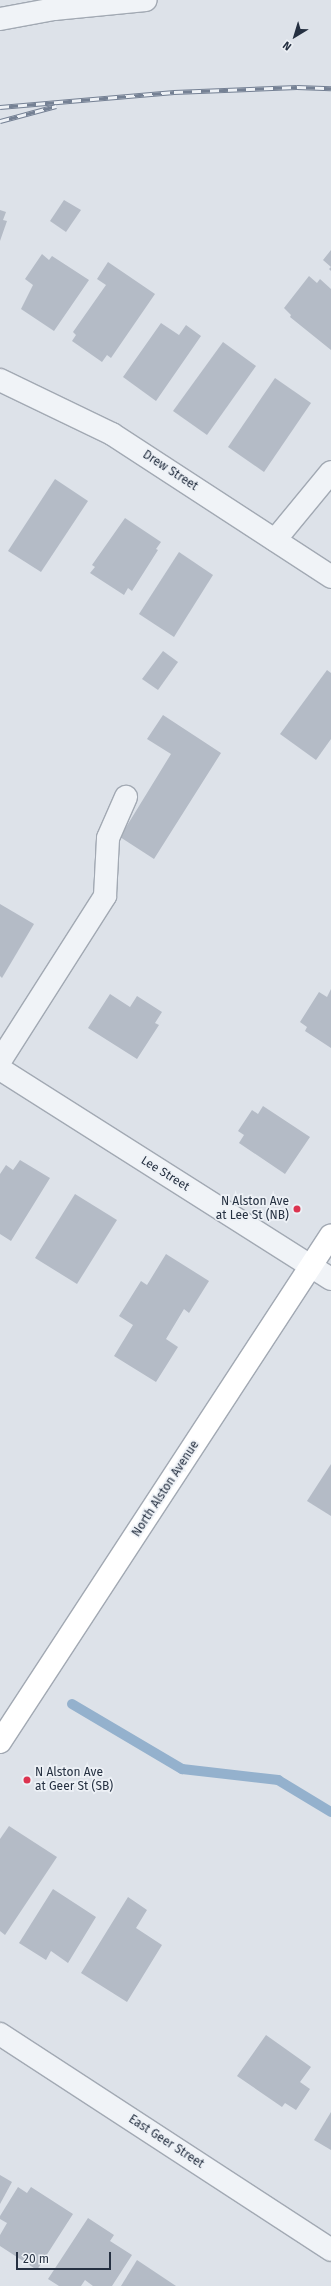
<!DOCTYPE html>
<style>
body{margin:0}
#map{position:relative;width:331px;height:2286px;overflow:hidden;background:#dde2e9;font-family:"Fira Sans",sans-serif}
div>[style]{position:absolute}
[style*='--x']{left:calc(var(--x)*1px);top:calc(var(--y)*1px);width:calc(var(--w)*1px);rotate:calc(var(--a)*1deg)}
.stream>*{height:10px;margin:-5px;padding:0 5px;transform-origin:5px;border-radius:5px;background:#94b1cd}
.building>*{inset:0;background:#b4bbc6}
.roads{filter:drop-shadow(1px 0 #a2a9b3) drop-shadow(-1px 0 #a2a9b3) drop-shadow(0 1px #a2a9b3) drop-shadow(0 -1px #a2a9b3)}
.minor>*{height:22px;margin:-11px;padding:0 11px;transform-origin:11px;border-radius:11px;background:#f0f3f7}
.major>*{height:22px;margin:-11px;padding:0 11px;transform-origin:11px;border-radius:11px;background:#fff}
.rail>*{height:4.5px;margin-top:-2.25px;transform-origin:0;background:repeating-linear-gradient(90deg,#edf1f6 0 9px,#758194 0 18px);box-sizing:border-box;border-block:1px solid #758194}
.dots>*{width:11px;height:11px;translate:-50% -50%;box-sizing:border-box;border:2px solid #edf1f6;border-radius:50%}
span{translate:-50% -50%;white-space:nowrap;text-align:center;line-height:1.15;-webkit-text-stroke:3.5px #edf1f6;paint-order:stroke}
.street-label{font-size:12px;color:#253041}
.poi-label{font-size:12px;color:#253041}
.right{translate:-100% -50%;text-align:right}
.left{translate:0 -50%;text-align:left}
.north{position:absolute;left:275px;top:16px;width:40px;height:40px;-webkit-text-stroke:3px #edf1f6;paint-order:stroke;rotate:218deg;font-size:11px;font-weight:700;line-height:16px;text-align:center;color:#253041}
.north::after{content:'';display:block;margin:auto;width:14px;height:18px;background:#253041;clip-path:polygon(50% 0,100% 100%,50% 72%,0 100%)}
.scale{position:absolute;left:16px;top:2252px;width:95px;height:18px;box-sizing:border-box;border:2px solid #253041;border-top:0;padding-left:5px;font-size:12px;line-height:14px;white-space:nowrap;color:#253041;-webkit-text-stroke:3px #edf1f6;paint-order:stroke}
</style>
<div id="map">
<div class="stream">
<i style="--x:72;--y:1704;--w:128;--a:30.6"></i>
<i style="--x:182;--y:1769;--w:97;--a:6.5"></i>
<i style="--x:278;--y:1780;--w:62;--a:31.1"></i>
</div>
<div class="building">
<i style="clip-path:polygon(64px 200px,81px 210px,66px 232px,50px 221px)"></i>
<i style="clip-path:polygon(0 210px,6px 212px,3px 220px,7px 221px,0 241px)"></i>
<i style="clip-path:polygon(331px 250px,331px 271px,329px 269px,331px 267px,323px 260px)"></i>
<i style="clip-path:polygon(42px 254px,49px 260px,52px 256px,89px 280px,54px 331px,21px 309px,33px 285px,25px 279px)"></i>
<i style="clip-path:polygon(108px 262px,155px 294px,111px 358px,107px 355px,102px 362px,72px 341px,76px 335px,73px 332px,106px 285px,97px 279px)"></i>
<i style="clip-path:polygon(309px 276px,317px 283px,320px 279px,331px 289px,331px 350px,290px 317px,291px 315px,284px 308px)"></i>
<i style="clip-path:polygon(161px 323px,179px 335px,186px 325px,201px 336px,156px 401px,123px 377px)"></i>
<i style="clip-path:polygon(223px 342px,256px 366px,207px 435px,173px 411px)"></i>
<i style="clip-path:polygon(275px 378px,311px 403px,264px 472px,228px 447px)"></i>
<i style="clip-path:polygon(55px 479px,88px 501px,41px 572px,8px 551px)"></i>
<i style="clip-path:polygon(125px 518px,161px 542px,156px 549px,158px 550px,132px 591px,128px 588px,124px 595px,90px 573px,95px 567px,92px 565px)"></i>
<i style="clip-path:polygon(179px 552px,213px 575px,174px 637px,139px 614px)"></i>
<i style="clip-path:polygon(163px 651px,178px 662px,158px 690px,142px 679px)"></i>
<i style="clip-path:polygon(327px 670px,331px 673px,331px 739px,316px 760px,280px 734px)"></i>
<i style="clip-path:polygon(163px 715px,221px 753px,154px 859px,120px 837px,171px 754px,147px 739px)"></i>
<i style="clip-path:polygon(0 904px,34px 924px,2px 978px,0 976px)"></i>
<i style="clip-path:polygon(331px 989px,331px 1048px,305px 1031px,307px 1027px,300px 1022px,319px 992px,327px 997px)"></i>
<i style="clip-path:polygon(110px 994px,130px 1007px,137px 996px,162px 1012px,155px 1023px,159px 1025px,137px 1059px,88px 1028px)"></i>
<i style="clip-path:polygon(263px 1106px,310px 1137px,285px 1174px,239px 1143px,244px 1135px,238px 1131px,252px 1110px,258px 1114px)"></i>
<i style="clip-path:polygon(20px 1160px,50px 1178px,11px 1241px,0 1234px,0 1174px,6px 1165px,13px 1170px)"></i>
<i style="clip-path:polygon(75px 1194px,117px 1220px,77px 1284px,35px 1258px)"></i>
<i style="clip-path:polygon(166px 1254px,209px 1281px,189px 1313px,184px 1309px,166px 1339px,178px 1347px,156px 1382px,114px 1356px,133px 1325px,119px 1316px,141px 1281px,147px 1285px)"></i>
<i style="clip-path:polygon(331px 1464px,331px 1516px,307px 1501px)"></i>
<i style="clip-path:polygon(9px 1826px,57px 1857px,5px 1935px,0 1931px,0 1839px)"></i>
<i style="clip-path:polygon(53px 1889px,96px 1917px,68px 1963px,51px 1951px,46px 1960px,19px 1943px)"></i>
<i style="clip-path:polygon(128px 1897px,147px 1910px,136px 1928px,162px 1945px,127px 2002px,81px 1973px)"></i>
<i style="clip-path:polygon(266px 2035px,311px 2067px,300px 2082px,310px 2089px,296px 2110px,285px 2103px,282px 2107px,237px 2076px)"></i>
<i style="clip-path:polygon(331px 2112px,331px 2150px,314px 2140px)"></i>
<i style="clip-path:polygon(0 2175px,12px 2182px,0 2204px)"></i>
<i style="clip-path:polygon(18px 2187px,27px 2193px,31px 2187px,73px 2214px,37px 2270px,0 2246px,0 2235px,7px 2223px,0 2219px,0 2216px)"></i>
<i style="clip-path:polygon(88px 2218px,114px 2235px,110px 2241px,132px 2255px,112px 2286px,93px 2286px,85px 2280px,81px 2286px,59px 2286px,48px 2279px)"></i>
<i style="clip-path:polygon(137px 2260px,176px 2286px,121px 2286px)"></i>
</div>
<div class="roads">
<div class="minor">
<i style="--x:0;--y:19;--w:55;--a:-10.5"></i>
<i style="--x:54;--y:9;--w:92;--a:-5.6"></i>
<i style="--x:0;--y:380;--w:124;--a:25.7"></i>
<i style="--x:112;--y:434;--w:262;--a:33.1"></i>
<i style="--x:275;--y:540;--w:88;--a:-50.5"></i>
<i style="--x:0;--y:1061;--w:196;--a:-57.5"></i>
<i style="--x:105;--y:896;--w:58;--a:-87"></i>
<i style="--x:108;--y:838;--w:45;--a:-66.3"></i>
<i style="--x:0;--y:1069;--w:392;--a:32.4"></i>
<i style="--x:0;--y:2034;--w:395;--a:33.1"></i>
</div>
<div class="major">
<i style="--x:0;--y:1742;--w:605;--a:-56.86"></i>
</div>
</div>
<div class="rail">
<i style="--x:0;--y:107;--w:175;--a:-4.9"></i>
<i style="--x:174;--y:92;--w:123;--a:-2.3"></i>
<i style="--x:297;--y:87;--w:34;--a:2"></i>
<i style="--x:0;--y:121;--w:58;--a:-15"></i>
</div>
<div class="dots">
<i style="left:297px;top:1209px;background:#dc3450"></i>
<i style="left:27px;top:1780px;background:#dc3450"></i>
</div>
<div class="street-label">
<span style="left:170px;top:471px;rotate:33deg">Drew Street</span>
<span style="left:165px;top:1174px;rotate:32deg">Lee Street</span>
<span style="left:166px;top:1489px;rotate:-57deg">North Alston Avenue</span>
<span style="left:166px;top:2142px;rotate:33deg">East Geer Street</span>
</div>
<div class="poi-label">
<span class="right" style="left:289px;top:1209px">N Alston Ave<br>at Lee St (NB)</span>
<span class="left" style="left:35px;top:1780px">N Alston Ave<br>at Geer St (SB)</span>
</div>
<div class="north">N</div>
<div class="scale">20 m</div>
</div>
